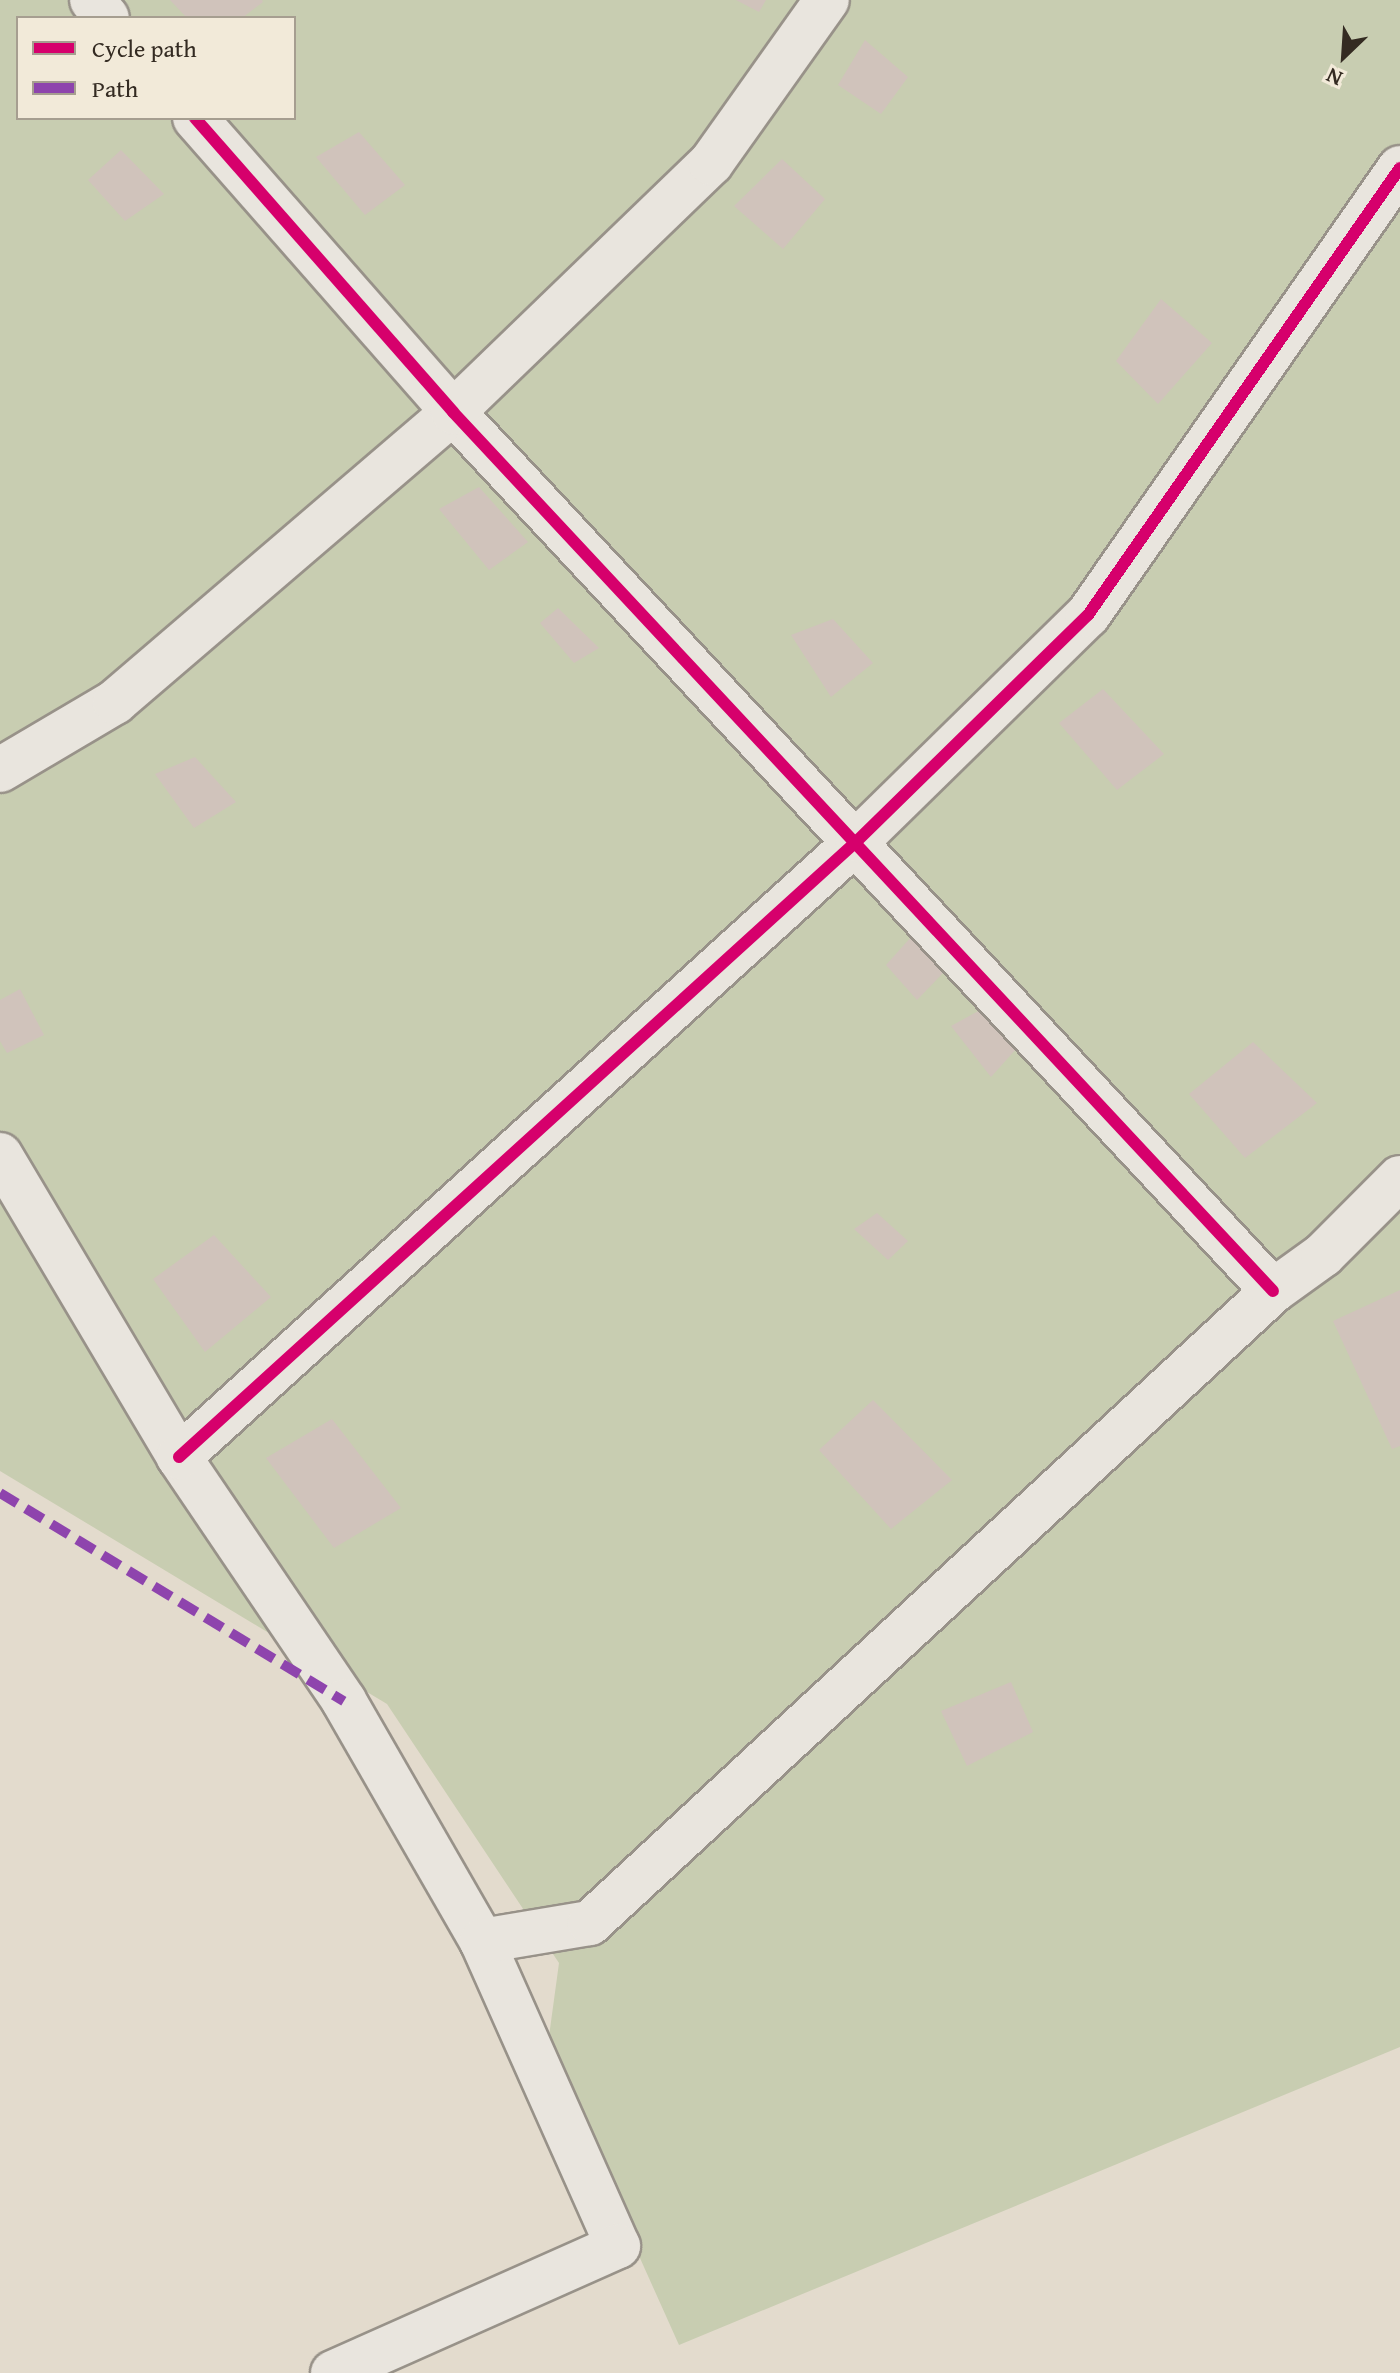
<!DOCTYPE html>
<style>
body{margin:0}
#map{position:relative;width:1400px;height:2373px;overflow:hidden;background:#e3dbcd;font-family:"Gentium Book Plus",serif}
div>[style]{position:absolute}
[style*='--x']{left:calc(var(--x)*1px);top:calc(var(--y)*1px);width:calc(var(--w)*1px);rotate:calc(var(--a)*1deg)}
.green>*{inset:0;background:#c8cdb1}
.building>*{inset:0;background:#d0c3bb}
.roads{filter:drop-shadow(2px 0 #989289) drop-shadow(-2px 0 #989289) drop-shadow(0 2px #989289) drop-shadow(0 -2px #989289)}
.street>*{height:44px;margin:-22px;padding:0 22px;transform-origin:22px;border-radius:22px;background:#e9e5de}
.quiet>*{height:10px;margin-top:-5px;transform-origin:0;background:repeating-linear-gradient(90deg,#8e44ad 0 20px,transparent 0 30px)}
.cycleway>*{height:12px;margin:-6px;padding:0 6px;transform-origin:6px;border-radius:6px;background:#d6006c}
span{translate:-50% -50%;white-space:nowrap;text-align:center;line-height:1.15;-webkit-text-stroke:7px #f2ead9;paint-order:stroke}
.legend{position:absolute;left:16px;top:16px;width:280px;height:104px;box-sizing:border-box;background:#f2ead9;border:2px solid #a69e90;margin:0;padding:10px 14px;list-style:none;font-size:24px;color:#342b22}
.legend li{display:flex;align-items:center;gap:16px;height:40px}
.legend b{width:40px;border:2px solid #a69e90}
.north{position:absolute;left:1304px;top:16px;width:80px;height:80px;-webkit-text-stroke:6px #f2ead9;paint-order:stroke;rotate:205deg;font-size:22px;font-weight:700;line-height:32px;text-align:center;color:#342b22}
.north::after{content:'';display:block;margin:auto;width:28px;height:36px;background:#342b22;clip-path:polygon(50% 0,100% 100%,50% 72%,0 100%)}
</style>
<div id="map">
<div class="green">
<i style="clip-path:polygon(evenodd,0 0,1400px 0,1400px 2047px,679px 2345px,547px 2051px,559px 1963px,387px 1704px,0 1471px,0 0,18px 18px,294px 18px,294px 118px,18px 118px,18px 18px)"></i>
</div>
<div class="building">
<i style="clip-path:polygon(170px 0,262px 0,263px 2px,242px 18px,187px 18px)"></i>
<i style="clip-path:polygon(736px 0,766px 0,759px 12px)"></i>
<i style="clip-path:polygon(865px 40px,908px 77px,881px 114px,838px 85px)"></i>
<i style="clip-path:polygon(359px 132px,405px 185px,365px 215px,316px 157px)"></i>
<i style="clip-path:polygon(121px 150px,164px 194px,125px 221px,88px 180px)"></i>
<i style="clip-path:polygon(782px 159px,825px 199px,783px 249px,734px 206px)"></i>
<i style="clip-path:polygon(1161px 299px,1212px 343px,1158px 404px,1116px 361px)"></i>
<i style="clip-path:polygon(479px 487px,528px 542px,489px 570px,439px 509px)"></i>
<i style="clip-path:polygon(558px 608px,599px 648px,574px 663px,540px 623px)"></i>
<i style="clip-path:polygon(833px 619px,873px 663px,831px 697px,791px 635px)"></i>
<i style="clip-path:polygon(1103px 689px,1164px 754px,1117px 790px,1059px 723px)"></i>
<i style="clip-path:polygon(195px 757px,236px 802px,194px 828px,155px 774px)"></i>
<i style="clip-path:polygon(912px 936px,945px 971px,917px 1000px,886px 965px)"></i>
<i style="clip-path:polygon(20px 989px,44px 1035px,7px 1053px,0 1041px,0 1000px)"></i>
<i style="clip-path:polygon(982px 1009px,1017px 1048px,991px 1077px,951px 1026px)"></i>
<i style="clip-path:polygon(1253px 1042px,1317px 1103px,1245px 1158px,1189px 1094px)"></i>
<i style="clip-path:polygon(877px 1213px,908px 1241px,888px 1260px,854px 1229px)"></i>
<i style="clip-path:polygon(214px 1235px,271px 1297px,205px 1352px,153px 1279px)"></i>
<i style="clip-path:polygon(1400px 1290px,1400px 1446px,1392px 1449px,1333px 1321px)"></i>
<i style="clip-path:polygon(873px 1400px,952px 1480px,891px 1529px,819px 1450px)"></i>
<i style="clip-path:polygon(332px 1419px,401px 1508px,334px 1548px,266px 1458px)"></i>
<i style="clip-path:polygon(1011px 1682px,1033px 1732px,967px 1766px,941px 1711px)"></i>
</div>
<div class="roads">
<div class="street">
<i style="--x:92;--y:0;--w:23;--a:50"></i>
<i style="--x:195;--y:118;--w:391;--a:48.7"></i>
<i style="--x:453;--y:412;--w:1202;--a:46.99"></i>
<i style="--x:0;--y:770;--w:134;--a:-30.6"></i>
<i style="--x:115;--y:702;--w:445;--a:-40.6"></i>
<i style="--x:453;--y:412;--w:359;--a:-44"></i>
<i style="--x:711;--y:163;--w:200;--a:-54.6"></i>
<i style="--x:0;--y:1155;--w:351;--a:59.3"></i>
<i style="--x:179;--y:1457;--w:295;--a:55.9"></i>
<i style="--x:344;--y:1701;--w:277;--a:60.1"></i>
<i style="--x:482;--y:1941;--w:334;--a:66"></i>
<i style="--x:618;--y:2246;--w:312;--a:156"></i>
<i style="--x:179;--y:1457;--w:917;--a:-42.26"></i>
<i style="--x:858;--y:840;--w:322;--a:-44.4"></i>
<i style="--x:1088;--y:615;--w:545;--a:-55.09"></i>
<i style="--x:482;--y:1941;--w:109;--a:-9.5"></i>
<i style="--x:590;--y:1923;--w:931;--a:-42.78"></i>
<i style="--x:1273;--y:1291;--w:62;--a:-35.8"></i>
<i style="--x:1323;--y:1255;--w:109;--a:-45"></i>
</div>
</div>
<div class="quiet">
<i style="--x:0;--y:1493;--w:402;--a:31.2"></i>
</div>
<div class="cycleway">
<i style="--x:195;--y:118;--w:391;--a:48.7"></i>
<i style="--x:453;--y:412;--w:1202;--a:46.99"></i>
<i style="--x:179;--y:1457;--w:917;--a:-42.26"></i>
<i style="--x:858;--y:840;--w:322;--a:-44.4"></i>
<i style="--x:1088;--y:615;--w:545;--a:-55.09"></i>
</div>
<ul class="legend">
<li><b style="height:10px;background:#d6006c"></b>Cycle path</li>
<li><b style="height:10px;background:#8e44ad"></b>Path</li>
</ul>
<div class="north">N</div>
</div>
